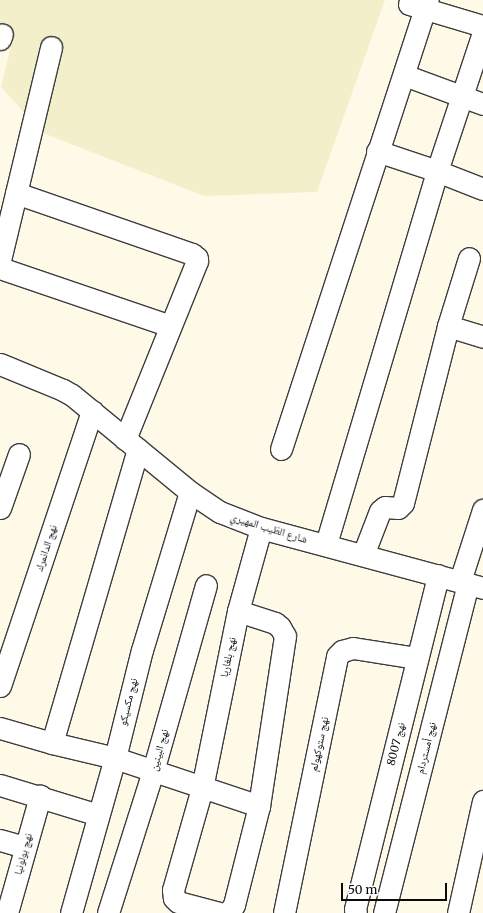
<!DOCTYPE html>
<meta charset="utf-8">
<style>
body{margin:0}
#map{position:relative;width:483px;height:913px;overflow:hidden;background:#fffae8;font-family:Merriweather,"Noto Naskh Arabic",serif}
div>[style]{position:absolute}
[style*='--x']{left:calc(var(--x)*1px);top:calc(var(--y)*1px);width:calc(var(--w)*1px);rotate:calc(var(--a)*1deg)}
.farmland>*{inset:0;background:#f3efca}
.roads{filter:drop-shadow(1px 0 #3d3d3d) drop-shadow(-1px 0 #3d3d3d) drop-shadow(0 1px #3d3d3d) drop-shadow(0 -1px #3d3d3d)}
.minor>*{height:21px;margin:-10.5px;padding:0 10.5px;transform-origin:10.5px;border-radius:10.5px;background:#fff}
span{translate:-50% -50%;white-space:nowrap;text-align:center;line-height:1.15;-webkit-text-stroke:4px #fff;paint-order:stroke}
.street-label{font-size:11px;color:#0a0a0a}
.scale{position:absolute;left:341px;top:883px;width:106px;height:18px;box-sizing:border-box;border:2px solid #0a0a0a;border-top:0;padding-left:5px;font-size:12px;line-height:14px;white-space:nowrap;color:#0a0a0a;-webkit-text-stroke:3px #fff;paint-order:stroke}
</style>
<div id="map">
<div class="farmland">
<i style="clip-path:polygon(0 0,385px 0,317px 192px,204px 196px,43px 133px,1px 87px,14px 33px,0 27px)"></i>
</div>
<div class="roads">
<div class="minor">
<i style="--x:409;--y:4;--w:77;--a:16.6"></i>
<i style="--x:0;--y:39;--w:5;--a:-68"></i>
<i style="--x:404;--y:75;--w:84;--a:20.2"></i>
<i style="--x:377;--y:151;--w:63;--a:18.4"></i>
<i style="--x:437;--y:171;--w:49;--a:21.4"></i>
<i style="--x:16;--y:193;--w:186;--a:19.1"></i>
<i style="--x:192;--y:254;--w:6;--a:39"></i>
<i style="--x:197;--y:258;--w:3;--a:90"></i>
<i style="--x:197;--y:261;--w:192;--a:112"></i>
<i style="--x:0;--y:260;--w:219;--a:-76.5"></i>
<i style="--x:0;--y:268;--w:180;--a:18.8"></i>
<i style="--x:448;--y:326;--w:37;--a:17"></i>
<i style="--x:0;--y:364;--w:68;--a:22.4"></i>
<i style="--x:63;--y:390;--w:10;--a:29"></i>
<i style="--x:72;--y:395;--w:153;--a:39.4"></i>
<i style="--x:190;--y:492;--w:36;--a:34"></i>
<i style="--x:220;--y:512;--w:44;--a:21.3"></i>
<i style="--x:261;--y:528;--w:230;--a:15.1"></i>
<i style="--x:281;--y:449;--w:472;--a:-71.9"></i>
<i style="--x:0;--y:508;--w:57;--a:-70.6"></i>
<i style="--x:326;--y:544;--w:389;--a:-73.4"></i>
<i style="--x:437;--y:171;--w:145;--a:-71.6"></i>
<i style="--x:363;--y:555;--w:47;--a:-68.9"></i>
<i style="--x:380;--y:511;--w:6;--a:-39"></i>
<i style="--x:385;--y:507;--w:13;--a:4"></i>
<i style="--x:398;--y:508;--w:7;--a:-45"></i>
<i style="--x:403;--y:503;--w:183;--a:-75.7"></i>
<i style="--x:448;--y:326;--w:71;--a:-72.8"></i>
<i style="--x:460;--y:581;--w:75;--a:-72.1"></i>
<i style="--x:238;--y:611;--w:39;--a:18"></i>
<i style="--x:275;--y:623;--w:6;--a:39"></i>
<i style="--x:280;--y:627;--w:10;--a:61"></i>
<i style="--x:285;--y:636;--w:172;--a:98.7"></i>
<i style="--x:0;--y:686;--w:290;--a:-71.5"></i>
<i style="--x:0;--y:728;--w:54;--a:16.1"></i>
<i style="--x:52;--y:743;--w:65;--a:13.4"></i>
<i style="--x:115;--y:758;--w:152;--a:18.4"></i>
<i style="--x:259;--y:806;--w:102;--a:104.2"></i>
<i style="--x:234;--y:905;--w:10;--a:127"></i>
<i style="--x:52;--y:743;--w:306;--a:-73.7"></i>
<i style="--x:0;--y:785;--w:102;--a:17"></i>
<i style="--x:0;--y:840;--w:26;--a:16"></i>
<i style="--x:7;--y:913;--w:122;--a:-74.2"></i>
<i style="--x:71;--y:913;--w:161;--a:-74.2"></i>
<i style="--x:115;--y:758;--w:111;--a:-76"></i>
<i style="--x:142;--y:650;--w:165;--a:-73.1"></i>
<i style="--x:108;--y:913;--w:149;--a:-72.4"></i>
<i style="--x:153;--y:771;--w:193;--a:-74.1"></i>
<i style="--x:219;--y:913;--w:42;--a:-165"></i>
<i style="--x:178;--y:902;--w:6;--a:-135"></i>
<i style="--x:174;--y:898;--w:8;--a:-97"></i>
<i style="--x:173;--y:890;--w:106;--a:-74.1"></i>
<i style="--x:202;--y:788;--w:181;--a:-78.5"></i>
<i style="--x:238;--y:611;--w:86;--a:-74.5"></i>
<i style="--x:284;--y:913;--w:262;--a:-78.3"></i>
<i style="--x:337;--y:656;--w:7;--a:-45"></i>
<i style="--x:342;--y:651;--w:11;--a:-15"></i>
<i style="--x:353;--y:648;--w:65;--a:8.9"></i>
<i style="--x:356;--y:913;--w:4;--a:-104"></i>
<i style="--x:355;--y:909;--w:344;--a:-76"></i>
<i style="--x:384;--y:913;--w:340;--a:-75.7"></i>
<i style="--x:458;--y:913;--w:115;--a:-77.4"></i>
</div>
</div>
<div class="street-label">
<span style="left:269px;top:528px;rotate:17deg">شارع الطّيب المهيري</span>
<span style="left:46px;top:548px;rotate:-72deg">نهج الدانمرك</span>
<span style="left:228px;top:657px;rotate:-78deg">نهج بلغاريا</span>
<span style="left:128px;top:702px;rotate:-76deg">نهج مكسيكو</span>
<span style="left:319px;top:744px;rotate:-78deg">نهج ستوكهولم</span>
<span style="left:396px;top:744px;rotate:-76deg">نهج 8007</span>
<span style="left:426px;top:748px;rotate:-76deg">نهج أمستردام</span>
<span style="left:159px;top:750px;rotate:-74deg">نهج البينين</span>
<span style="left:23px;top:854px;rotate:-75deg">نهج بولونيا</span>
</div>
<div class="scale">50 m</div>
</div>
